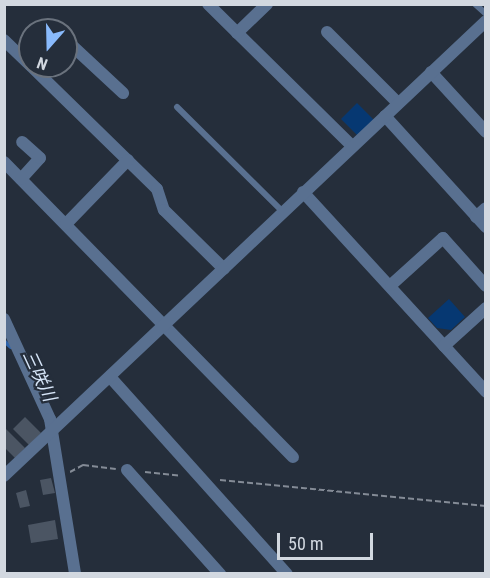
<!DOCTYPE html>
<meta charset="utf-8">
<style>
body{margin:0}
#map{position:relative;width:490px;height:578px;overflow:hidden;background:#252e3b;font-family:"Roboto Condensed","Noto Sans JP",sans-serif}
div>[style]{position:absolute}
[style*='--x']{left:calc(var(--x)*1px);top:calc(var(--y)*1px);width:calc(var(--w)*1px);rotate:calc(var(--a)*1deg)}
.green>*{inset:0;background:#063872}
.stream>*{height:4px;margin:-2px;padding:0 2px;transform-origin:2px;border-radius:2px;background:#2e64ab}
.building>*{inset:0;background:#4b5563}
.path>*{height:2px;margin-top:-1px;transform-origin:0;background:repeating-linear-gradient(90deg,#848b96 0 6px,transparent 0 9px)}
.lane>*{height:6px;margin:-3px;padding:0 3px;transform-origin:3px;border-radius:3px;background:#597090}
.street>*{height:12px;margin:-6px;padding:0 6px;transform-origin:6px;border-radius:6px;background:#597090}
span{translate:-50% -50%;white-space:nowrap;text-align:center;line-height:1.15;-webkit-text-stroke:4.5px #252e3b;paint-order:stroke}
.water-label{font-size:18px;color:#d7e6f9;font-style:italic}
.frame{position:absolute;inset:0;border:6px solid #d2d8e0;pointer-events:none}
.north{position:absolute;left:18px;top:18px;width:60px;height:60px;box-sizing:border-box;background:#252e3b;border:2px solid #6a727d;border-radius:50%;rotate:200deg;font-size:16px;font-weight:700;line-height:24px;text-align:center;color:#d2d8e0}
.north::after{content:'';display:block;margin:auto;width:21px;height:27px;background:#89bafc;clip-path:polygon(50% 0,100% 100%,50% 72%,0 100%)}
.scale{position:absolute;left:277px;top:533px;width:96px;height:27px;box-sizing:border-box;border:3px solid #d2d8e0;border-top:0;padding-left:8px;font-size:18px;line-height:21px;white-space:nowrap;color:#d2d8e0;-webkit-text-stroke:4px #252e3b;paint-order:stroke}
</style>
<div id="map">
<div class="green">
<i style="clip-path:polygon(357px 103px,374px 120px,358px 136px,341px 119px)"></i>
<i style="clip-path:polygon(449px 299px,465px 317px,451px 330px,437px 328px,428px 318px)"></i>
</div>
<div class="stream">
<i style="--x:4;--y:341;--w:9;--a:41"></i>
</div>
<div class="building">
<i style="clip-path:polygon(25px 417px,41px 433px,29px 445px,13px 429px)"></i>
<i style="clip-path:polygon(6px 429px,25px 448px,15px 458px,4px 447px)"></i>
<i style="clip-path:polygon(51px 478px,55px 493px,43px 495px,40px 480px)"></i>
<i style="clip-path:polygon(26px 490px,30px 506px,20px 508px,16px 493px)"></i>
<i style="clip-path:polygon(55px 520px,58px 539px,31px 543px,28px 525px)"></i>
</div>
<div class="path">
<i style="--x:70;--y:472;--w:15;--a:-28"></i>
<i style="--x:83;--y:465;--w:33;--a:7"></i>
<i style="--x:145;--y:472;--w:36;--a:6"></i>
<i style="--x:220;--y:480;--w:267;--a:5.6"></i>
</div>
<div class="lane">
<i style="--x:475;--y:4;--w:15;--a:42"></i>
<i style="--x:177;--y:107;--w:149;--a:44.7"></i>
</div>
<div class="street">
<i style="--x:208;--y:4;--w:202;--a:44.6"></i>
<i style="--x:327;--y:32;--w:100;--a:45"></i>
<i style="--x:237;--y:33;--w:42;--a:-44"></i>
<i style="--x:4;--y:40;--w:36;--a:44"></i>
<i style="--x:66;--y:40;--w:78;--a:42.9"></i>
<i style="--x:31;--y:66;--w:176;--a:44.3"></i>
<i style="--x:157;--y:189;--w:22;--a:72"></i>
<i style="--x:164;--y:210;--w:84;--a:44.5"></i>
<i style="--x:431;--y:72;--w:81;--a:47.5"></i>
<i style="--x:385;--y:116;--w:150;--a:47.7"></i>
<i style="--x:4;--y:162;--w:413;--a:45.6"></i>
<i style="--x:21;--y:179;--w:28;--a:-48"></i>
<i style="--x:40;--y:158;--w:24;--a:-138"></i>
<i style="--x:303;--y:192;--w:271;--a:47.5"></i>
<i style="--x:476;--y:217;--w:13;--a:-42"></i>
<i style="--x:66;--y:224;--w:89;--a:-45.9"></i>
<i style="--x:391;--y:285;--w:70;--a:-42.1"></i>
<i style="--x:443;--y:238;--w:64;--a:48.1"></i>
<i style="--x:4;--y:319;--w:110;--a:65.3"></i>
<i style="--x:50;--y:419;--w:157;--a:80.8"></i>
<i style="--x:444;--y:346;--w:57;--a:-42.1"></i>
<i style="--x:111;--y:378;--w:263;--a:48.1"></i>
<i style="--x:127;--y:470;--w:140;--a:48.2"></i>
<i style="--x:4;--y:476;--w:663;--a:-43.35"></i>
</div>
<div class="water-label">
<span style="left:39px;top:376px;rotate:65deg">三咲川</span>
</div>
<div class="frame"></div>
<div class="north">N</div>
<div class="scale">50 m</div>
</div>
